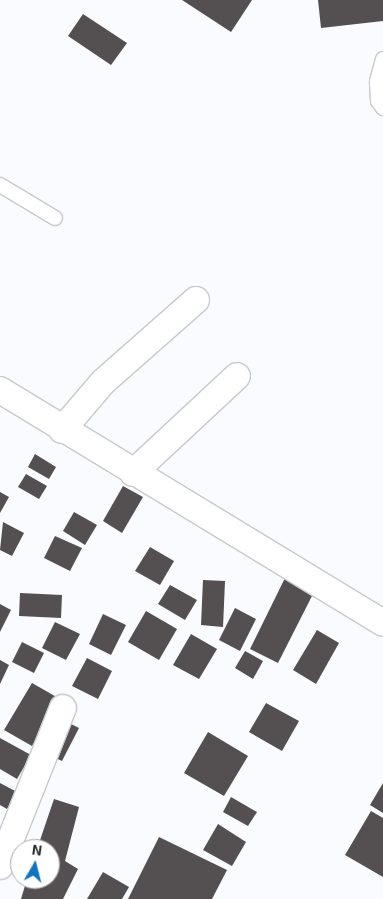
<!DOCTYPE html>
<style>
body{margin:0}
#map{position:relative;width:383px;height:899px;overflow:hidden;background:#f9fbfe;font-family:"Exo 2",sans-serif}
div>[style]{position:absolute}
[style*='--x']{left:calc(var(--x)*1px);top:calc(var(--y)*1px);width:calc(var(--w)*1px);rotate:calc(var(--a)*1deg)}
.building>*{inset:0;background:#545051}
.roads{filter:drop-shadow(1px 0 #c8c9cd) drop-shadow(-1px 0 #c8c9cd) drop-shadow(0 1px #c8c9cd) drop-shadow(0 -1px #c8c9cd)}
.lane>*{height:14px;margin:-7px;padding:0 7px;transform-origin:7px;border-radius:7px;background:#fff}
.street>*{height:26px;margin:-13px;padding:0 13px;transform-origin:13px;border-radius:13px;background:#fff}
span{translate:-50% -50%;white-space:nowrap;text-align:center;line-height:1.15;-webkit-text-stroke:5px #fff;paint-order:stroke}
.north{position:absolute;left:10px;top:839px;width:50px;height:50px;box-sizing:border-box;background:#fff;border:1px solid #a9aaaa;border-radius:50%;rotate:8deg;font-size:14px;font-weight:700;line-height:20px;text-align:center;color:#292a2b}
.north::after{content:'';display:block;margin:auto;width:18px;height:22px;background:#0f75c1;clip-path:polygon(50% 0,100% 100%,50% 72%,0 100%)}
</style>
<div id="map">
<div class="building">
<i style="clip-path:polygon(182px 0,252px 0,231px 32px)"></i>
<i style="clip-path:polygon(318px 0,383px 0,383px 21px,321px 28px)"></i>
<i style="clip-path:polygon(83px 14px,127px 43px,111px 65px,68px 36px)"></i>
<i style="clip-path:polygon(35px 454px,56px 467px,49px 479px,28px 467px)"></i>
<i style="clip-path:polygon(26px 474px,47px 486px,39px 499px,18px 487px)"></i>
<i style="clip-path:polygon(123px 486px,143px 497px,122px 533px,103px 521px)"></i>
<i style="clip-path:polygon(0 492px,9px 497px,0 513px)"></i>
<i style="clip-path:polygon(74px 512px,97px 525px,85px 545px,63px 531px)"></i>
<i style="clip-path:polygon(3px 522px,24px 533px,12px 556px,0 550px)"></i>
<i style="clip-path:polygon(55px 536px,82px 548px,70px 571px,44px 558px)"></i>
<i style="clip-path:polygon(150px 547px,174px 561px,160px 585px,135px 571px)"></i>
<i style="clip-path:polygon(285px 578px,314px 592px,278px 663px,250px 649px)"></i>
<i style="clip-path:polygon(203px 580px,225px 581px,223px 627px,201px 625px)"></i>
<i style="clip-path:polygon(170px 585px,197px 600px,185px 620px,158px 604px)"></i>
<i style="clip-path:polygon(20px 593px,62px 595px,61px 618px,19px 616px)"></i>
<i style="clip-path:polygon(0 604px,11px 610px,0 632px)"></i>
<i style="clip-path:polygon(235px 608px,256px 619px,240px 651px,219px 640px)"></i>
<i style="clip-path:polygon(146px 611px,177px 629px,159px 660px,128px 642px)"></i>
<i style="clip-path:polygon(103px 614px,126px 625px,111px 655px,89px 644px)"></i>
<i style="clip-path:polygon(55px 622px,80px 634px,66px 660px,42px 648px)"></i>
<i style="clip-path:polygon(317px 630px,339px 643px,316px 684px,293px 670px)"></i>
<i style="clip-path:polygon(191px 634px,217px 649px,199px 679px,173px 665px)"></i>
<i style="clip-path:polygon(22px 642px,44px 653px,34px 673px,12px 662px)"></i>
<i style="clip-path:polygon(245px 651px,263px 661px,253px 679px,235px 668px)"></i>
<i style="clip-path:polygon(87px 658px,112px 671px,98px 699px,72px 686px)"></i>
<i style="clip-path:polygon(0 660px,9px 665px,0 684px)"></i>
<i style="clip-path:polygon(32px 683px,60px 699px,32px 746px,4px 730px)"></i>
<i style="clip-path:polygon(266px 703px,299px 721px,282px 751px,249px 732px)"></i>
<i style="clip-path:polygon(63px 720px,79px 728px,62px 761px,47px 754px)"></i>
<i style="clip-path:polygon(208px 732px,248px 756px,224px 796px,184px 773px)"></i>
<i style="clip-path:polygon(0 738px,31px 755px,17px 779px,0 769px)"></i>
<i style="clip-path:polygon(0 783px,17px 792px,7px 809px,0 805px)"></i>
<i style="clip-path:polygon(383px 783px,383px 813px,370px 805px)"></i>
<i style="clip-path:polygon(231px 797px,257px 812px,248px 826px,223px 812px)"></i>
<i style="clip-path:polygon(54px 799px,79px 807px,65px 861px,78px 869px,63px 899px,21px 899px,27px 879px,50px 879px,50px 849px,37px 849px)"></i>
<i style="clip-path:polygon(371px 811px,383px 818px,383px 877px,345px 855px)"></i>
<i style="clip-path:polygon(218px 824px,246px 842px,232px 866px,203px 850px)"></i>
<i style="clip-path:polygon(159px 837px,227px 870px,212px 899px,128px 899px)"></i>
<i style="clip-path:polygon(103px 872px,129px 887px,122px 899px,87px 899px)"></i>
</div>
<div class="roads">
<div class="lane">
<i style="--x:383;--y:59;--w:24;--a:105"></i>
<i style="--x:377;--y:82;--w:19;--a:87"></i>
<i style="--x:378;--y:101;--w:9;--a:54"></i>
<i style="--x:0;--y:185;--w:64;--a:31"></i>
</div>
<div class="street">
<i style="--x:0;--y:390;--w:448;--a:31.3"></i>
<i style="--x:62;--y:430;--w:63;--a:-49.5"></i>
<i style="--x:103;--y:382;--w:124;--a:-41.4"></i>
<i style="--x:133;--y:473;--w:142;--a:-43"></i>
<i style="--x:0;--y:866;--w:170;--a:-68.3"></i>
</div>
</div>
<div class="north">N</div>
</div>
